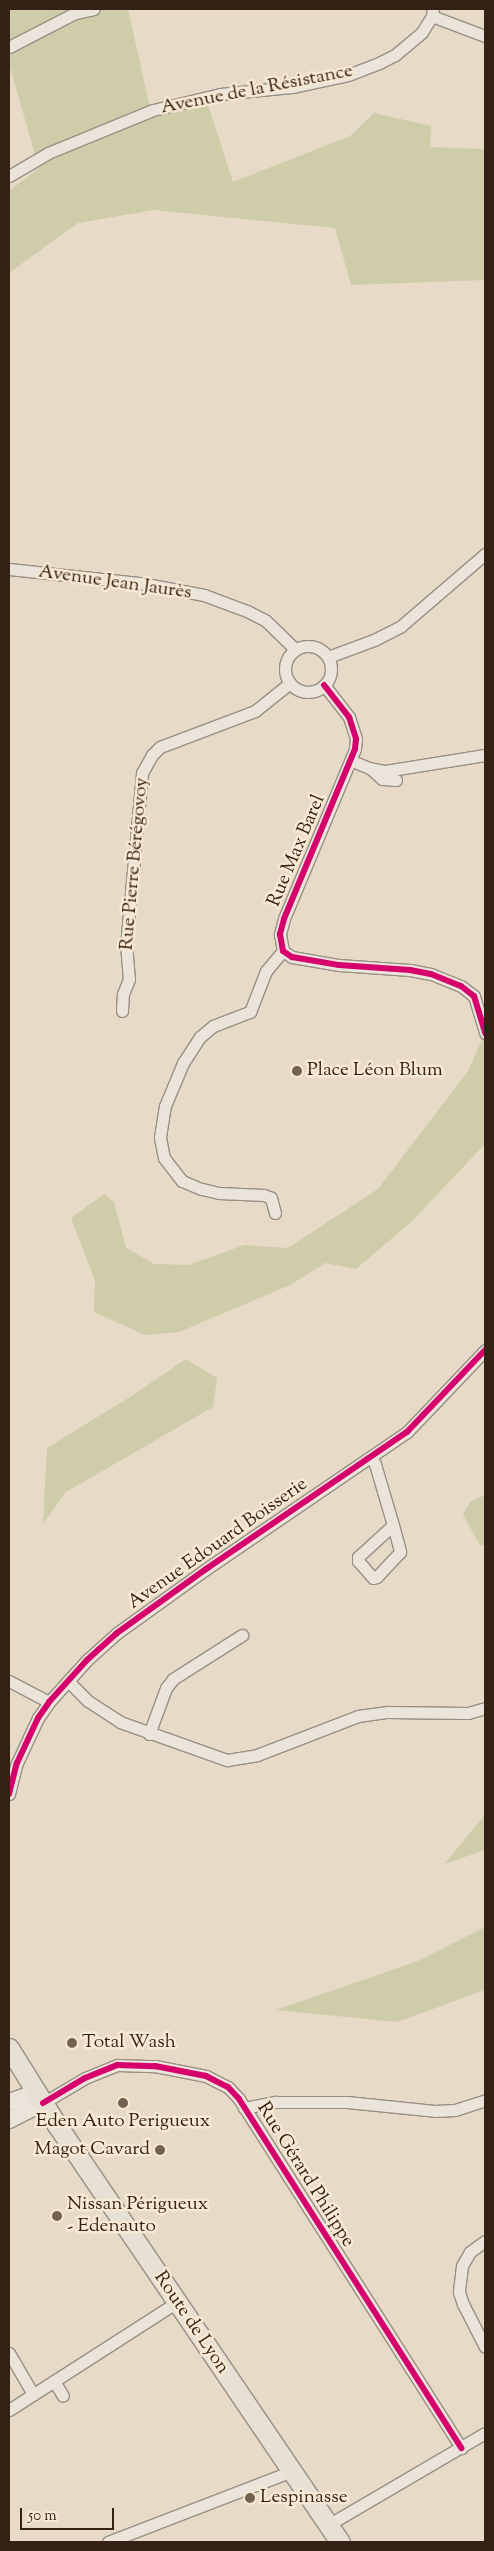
<!DOCTYPE html>
<meta charset="utf-8">
<style>
body{margin:0}
#map{position:relative;width:494px;height:2551px;overflow:hidden;background:#e7dac7;font-family:"Sorts Mill Goudy",serif}
div>[style]{position:absolute}
[style*='--x']{left:calc(var(--x)*1px);top:calc(var(--y)*1px);width:calc(var(--w)*1px);rotate:calc(var(--a)*1deg)}
.green>*{inset:0;background:#cecca9}
.roads{filter:drop-shadow(1px 0 #988f83) drop-shadow(-1px 0 #988f83) drop-shadow(0 1px #988f83) drop-shadow(0 -1px #988f83)}
.street>*{height:11px;margin:-5.5px;padding:0 5.5px;transform-origin:5.5px;border-radius:5.5px;background:#ebe4db}
.street>.ring{margin:-5.5px;padding:0;box-sizing:content-box;background:none;border:11px solid #ebe4db;border-radius:50%}
.secondary>*{height:16px;margin:-8px;padding:0 8px;transform-origin:8px;border-radius:8px;background:#ebe4db}
.primary>*{height:19px;margin:-9.5px;padding:0 9.5px;transform-origin:9.5px;border-radius:9.5px;background:#e7e0d5}
.cycleway>*{height:6px;margin:-3px;padding:0 3px;transform-origin:3px;border-radius:3px;background:#d6006c}
.dots>*{width:14px;height:14px;translate:-50% -50%;box-sizing:border-box;border:2px solid #f8e9d2;border-radius:50%}
span{translate:-50% -50%;white-space:nowrap;text-align:center;line-height:1.15;-webkit-text-stroke:5px #f8e9d2;paint-order:stroke}
.street-label{font-size:19px;color:#352015}
.poi-label{font-size:19px;color:#352015}
.left{translate:0 -50%;text-align:left}
.right{translate:-100% -50%;text-align:right}
.frame{position:absolute;inset:0;border:10px solid #352015;pointer-events:none}
.scale{position:absolute;left:20px;top:2508px;width:94px;height:22px;box-sizing:border-box;border:2px solid #352015;border-top:0;padding-left:6px;font-size:15px;line-height:18px;white-space:nowrap;color:#352015;-webkit-text-stroke:4px #f8e9d2;paint-order:stroke}
</style>
<div id="map">
<div class="green">
<i style="clip-path:polygon(9px 9px,128px 9px,152px 117px,208px 105px,233px 182px,350px 136px,374px 113px,431px 126px,430px 147px,485px 149px,485px 280px,351px 285px,335px 228px,154px 210px,78px 223px,9px 273px,9px 191px,39px 168px,9px 64px)"></i>
<i style="clip-path:polygon(485px 1033px,485px 1144px,411px 1222px,356px 1269px,325px 1263px,290px 1285px,179px 1332px,145px 1335px,94px 1312px,95px 1281px,71px 1218px,104px 1194px,114px 1202px,126px 1248px,154px 1264px,189px 1265px,244px 1245px,288px 1248px,378px 1189px,468px 1071px)"></i>
<i style="clip-path:polygon(186px 1359px,217px 1378px,213px 1407px,66px 1492px,43px 1524px,47px 1448px,130px 1397px)"></i>
<i style="clip-path:polygon(485px 1495px,485px 1544px,480px 1546px,463px 1514px,470px 1502px)"></i>
<i style="clip-path:polygon(485px 1815px,485px 1850px,444px 1864px)"></i>
<i style="clip-path:polygon(485px 1927px,485px 1990px,397px 2022px,276px 2010px,418px 1961px)"></i>
</div>
<div class="roads">
<div class="street">
<i style="--x:432;--y:16;--w:57;--a:20.7"></i>
<i style="--x:9;--y:47;--w:74;--a:-27.3"></i>
<i style="--x:75;--y:13;--w:19;--a:-12"></i>
<i style="--x:9;--y:176;--w:45;--a:-30.5"></i>
<i style="--x:48;--y:153;--w:113;--a:-22.3"></i>
<i style="--x:153;--y:110;--w:69;--a:-13.4"></i>
<i style="--x:220;--y:94;--w:72;--a:-5.6"></i>
<i style="--x:292;--y:87;--w:57;--a:-12.1"></i>
<i style="--x:348;--y:75;--w:33;--a:-21"></i>
<i style="--x:379;--y:63;--w:18;--a:-27"></i>
<i style="--x:395;--y:55;--w:35;--a:-40"></i>
<i style="--x:422;--y:32;--w:19;--a:-58"></i>
<i style="--x:432;--y:16;--w:7;--a:-82"></i>
<i style="--x:9;--y:569;--w:133;--a:6.1"></i>
<i style="--x:141;--y:583;--w:64;--a:10.8"></i>
<i style="--x:204;--y:595;--w:46;--a:20.4"></i>
<i style="--x:247;--y:611;--w:20;--a:27"></i>
<i style="--x:265;--y:620;--w:42;--a:44"></i>
<i class="ring" style="left:285px;top:646px;width:35px;height:35px"></i>
<i style="--x:328;--y:657;--w:49;--a:-20.3"></i>
<i style="--x:374;--y:640;--w:30;--a:-27"></i>
<i style="--x:401;--y:626;--w:111;--a:-40.6"></i>
<i style="--x:324;--y:685;--w:41;--a:52"></i>
<i style="--x:349;--y:717;--w:23;--a:72"></i>
<i style="--x:356;--y:739;--w:10;--a:96"></i>
<i style="--x:355;--y:749;--w:184;--a:112.7"></i>
<i style="--x:284;--y:919;--w:16;--a:105"></i>
<i style="--x:280;--y:934;--w:17;--a:80"></i>
<i style="--x:283;--y:951;--w:11;--a:34"></i>
<i style="--x:292;--y:957;--w:48;--a:9.7"></i>
<i style="--x:339;--y:965;--w:71;--a:4"></i>
<i style="--x:410;--y:970;--w:21;--a:11"></i>
<i style="--x:431;--y:974;--w:32;--a:22"></i>
<i style="--x:461;--y:986;--w:16;--a:38"></i>
<i style="--x:474;--y:996;--w:39;--a:73"></i>
<i style="--x:352;--y:761;--w:18;--a:22"></i>
<i style="--x:369;--y:768;--w:16;--a:11"></i>
<i style="--x:385;--y:771;--w:101;--a:-9.1"></i>
<i style="--x:371;--y:769;--w:15;--a:42"></i>
<i style="--x:382;--y:779;--w:14;--a:4"></i>
<i style="--x:122;--y:1011;--w:17;--a:-87"></i>
<i style="--x:123;--y:994;--w:16;--a:-68"></i>
<i style="--x:129;--y:979;--w:33;--a:-95"></i>
<i style="--x:126;--y:946;--w:174;--a:-84.7"></i>
<i style="--x:142;--y:773;--w:21;--a:-61"></i>
<i style="--x:152;--y:755;--w:11;--a:-45"></i>
<i style="--x:160;--y:747;--w:102;--a:-20.8"></i>
<i style="--x:255;--y:711;--w:45;--a:-38.7"></i>
<i style="--x:275;--y:1213;--w:16;--a:-105"></i>
<i style="--x:271;--y:1198;--w:8;--a:-157"></i>
<i style="--x:264;--y:1195;--w:45;--a:-177.5"></i>
<i style="--x:219;--y:1193;--w:18;--a:-167"></i>
<i style="--x:201;--y:1189;--w:21;--a:-157"></i>
<i style="--x:182;--y:1181;--w:29;--a:-128"></i>
<i style="--x:164;--y:1158;--w:21;--a:-101"></i>
<i style="--x:160;--y:1137;--w:31;--a:-81"></i>
<i style="--x:165;--y:1106;--w:47;--a:-67.3"></i>
<i style="--x:183;--y:1063;--w:31;--a:-57"></i>
<i style="--x:200;--y:1037;--w:17;--a:-40"></i>
<i style="--x:213;--y:1026;--w:40;--a:-21"></i>
<i style="--x:250;--y:1012;--w:44;--a:-68.7"></i>
<i style="--x:266;--y:971;--w:26;--a:-50"></i>
<i style="--x:371;--y:1457;--w:8;--a:60"></i>
<i style="--x:375;--y:1464;--w:64;--a:73.6"></i>
<i style="--x:393;--y:1525;--w:28;--a:75"></i>
<i style="--x:400;--y:1552;--w:34;--a:133"></i>
<i style="--x:377;--y:1577;--w:4;--a:166"></i>
<i style="--x:373;--y:1578;--w:23;--a:-131"></i>
<i style="--x:358;--y:1561;--w:4;--a:-90"></i>
<i style="--x:358;--y:1557;--w:47;--a:-42.4"></i>
<i style="--x:9;--y:1681;--w:45;--a:27.7"></i>
<i style="--x:68;--y:1681;--w:28;--a:45"></i>
<i style="--x:88;--y:1701;--w:38;--a:33"></i>
<i style="--x:120;--y:1722;--w:114;--a:19.6"></i>
<i style="--x:227;--y:1760;--w:30;--a:-9"></i>
<i style="--x:257;--y:1755;--w:108;--a:-21.1"></i>
<i style="--x:358;--y:1716;--w:30;--a:-8"></i>
<i style="--x:388;--y:1712;--w:80;--a:0.7"></i>
<i style="--x:468;--y:1713;--w:18;--a:-16"></i>
<i style="--x:149;--y:1734;--w:49;--a:-69.7"></i>
<i style="--x:166;--y:1688;--w:11;--a:-52"></i>
<i style="--x:173;--y:1679;--w:82;--a:-32.5"></i>
<i style="--x:9;--y:1794;--w:32;--a:-76"></i>
<i style="--x:17;--y:1763;--w:50;--a:-65"></i>
<i style="--x:38;--y:1718;--w:19;--a:-55"></i>
<i style="--x:49;--y:1702;--w:57;--a:-47.9"></i>
<i style="--x:87;--y:1660;--w:40;--a:-42"></i>
<i style="--x:117;--y:1633;--w:110;--a:-35.7"></i>
<i style="--x:206;--y:1569;--w:243;--a:-34.3"></i>
<i style="--x:407;--y:1432;--w:113;--a:-46.4"></i>
<i style="--x:43;--y:2103;--w:49;--a:-30.8"></i>
<i style="--x:85;--y:2078;--w:35;--a:-22"></i>
<i style="--x:118;--y:2065;--w:37;--a:2"></i>
<i style="--x:155;--y:2066;--w:52;--a:11.1"></i>
<i style="--x:206;--y:2076;--w:25;--a:27"></i>
<i style="--x:228;--y:2087;--w:16;--a:47"></i>
<i style="--x:239;--y:2099;--w:414;--a:57.5"></i>
<i style="--x:244;--y:2108;--w:33;--a:-11"></i>
<i style="--x:276;--y:2102;--w:71;--a:0"></i>
<i style="--x:347;--y:2102;--w:88;--a:5.8"></i>
<i style="--x:435;--y:2111;--w:20;--a:-3"></i>
<i style="--x:455;--y:2110;--w:32;--a:-18"></i>
<i style="--x:485;--y:2241;--w:19;--a:144"></i>
<i style="--x:470;--y:2252;--w:16;--a:120"></i>
<i style="--x:462;--y:2266;--w:26;--a:97"></i>
<i style="--x:459;--y:2292;--w:13;--a:72"></i>
<i style="--x:463;--y:2304;--w:48;--a:62.9"></i>
<i style="--x:9;--y:2353;--w:48;--a:59.7"></i>
<i style="--x:54;--y:2381;--w:17;--a:59"></i>
<i style="--x:9;--y:2410;--w:200;--a:-32.7"></i>
<i style="--x:328;--y:2525;--w:182;--a:-30.4"></i>
<i style="--x:108;--y:2542;--w:197;--a:-21.1"></i>
</div>
<div class="secondary">
<i style="--x:9;--y:2102;--w:18;--a:-19"></i>
<i style="--x:26;--y:2096;--w:18;--a:22"></i>
<i style="--x:9;--y:2120;--w:38;--a:-27"></i>
</div>
<div class="primary">
<i style="--x:9;--y:2048;--w:91;--a:58.1"></i>
<i style="--x:57;--y:2125;--w:504;--a:55.84"></i>
</div>
</div>
<div class="cycleway">
<i style="--x:324;--y:685;--w:41;--a:52"></i>
<i style="--x:349;--y:717;--w:23;--a:72"></i>
<i style="--x:356;--y:739;--w:10;--a:96"></i>
<i style="--x:355;--y:749;--w:184;--a:112.7"></i>
<i style="--x:284;--y:919;--w:16;--a:105"></i>
<i style="--x:280;--y:934;--w:17;--a:80"></i>
<i style="--x:283;--y:951;--w:11;--a:34"></i>
<i style="--x:292;--y:957;--w:48;--a:9.7"></i>
<i style="--x:339;--y:965;--w:71;--a:4"></i>
<i style="--x:410;--y:970;--w:21;--a:11"></i>
<i style="--x:431;--y:974;--w:32;--a:22"></i>
<i style="--x:461;--y:986;--w:16;--a:38"></i>
<i style="--x:474;--y:996;--w:39;--a:73"></i>
<i style="--x:9;--y:1794;--w:32;--a:-76"></i>
<i style="--x:17;--y:1763;--w:50;--a:-65"></i>
<i style="--x:38;--y:1718;--w:19;--a:-55"></i>
<i style="--x:49;--y:1702;--w:57;--a:-47.9"></i>
<i style="--x:87;--y:1660;--w:40;--a:-42"></i>
<i style="--x:117;--y:1633;--w:110;--a:-35.7"></i>
<i style="--x:206;--y:1569;--w:243;--a:-34.3"></i>
<i style="--x:407;--y:1432;--w:113;--a:-46.4"></i>
<i style="--x:43;--y:2103;--w:49;--a:-30.8"></i>
<i style="--x:85;--y:2078;--w:35;--a:-22"></i>
<i style="--x:118;--y:2065;--w:37;--a:2"></i>
<i style="--x:155;--y:2066;--w:52;--a:11.1"></i>
<i style="--x:206;--y:2076;--w:25;--a:27"></i>
<i style="--x:228;--y:2087;--w:16;--a:47"></i>
<i style="--x:239;--y:2099;--w:414;--a:57.5"></i>
</div>
<div class="dots">
<i style="left:297px;top:1071px;background:#736153"></i>
<i style="left:72px;top:2043px;background:#736153"></i>
<i style="left:123px;top:2103px;background:#736153"></i>
<i style="left:160px;top:2150px;background:#736153"></i>
<i style="left:57px;top:2216px;background:#736153"></i>
<i style="left:250px;top:2498px;background:#736153"></i>
</div>
<div class="street-label">
<span style="left:257px;top:90px;rotate:-11deg">Avenue de la Résistance</span>
<span style="left:115px;top:583px;rotate:8deg">Avenue Jean Jaurès</span>
<span style="left:297px;top:851px;rotate:-67deg">Rue Max Barel</span>
<span style="left:135px;top:864px;rotate:-85deg">Rue Pierre Bérégovoy</span>
<span style="left:218px;top:1544px;rotate:-35deg">Avenue Edouard Boisserie</span>
<span style="left:305px;top:2175px;rotate:58deg">Rue Gérard Philippe</span>
<span style="left:191px;top:2323px;rotate:56deg">Route de Lyon</span>
</div>
<div class="poi-label">
<span class="left" style="left:307px;top:1071px">Place Léon Blum</span>
<span class="left" style="left:82px;top:2043px">Total Wash</span>
<span style="left:123px;top:2122px">Eden Auto Perigueux</span>
<span class="right" style="left:150px;top:2150px">Magot Cavard</span>
<span class="left" style="left:67px;top:2216px">Nissan Périgueux<br>- Edenauto</span>
<span class="left" style="left:260px;top:2498px">Lespinasse</span>
</div>
<div class="frame"></div>
<div class="scale">50 m</div>
</div>
